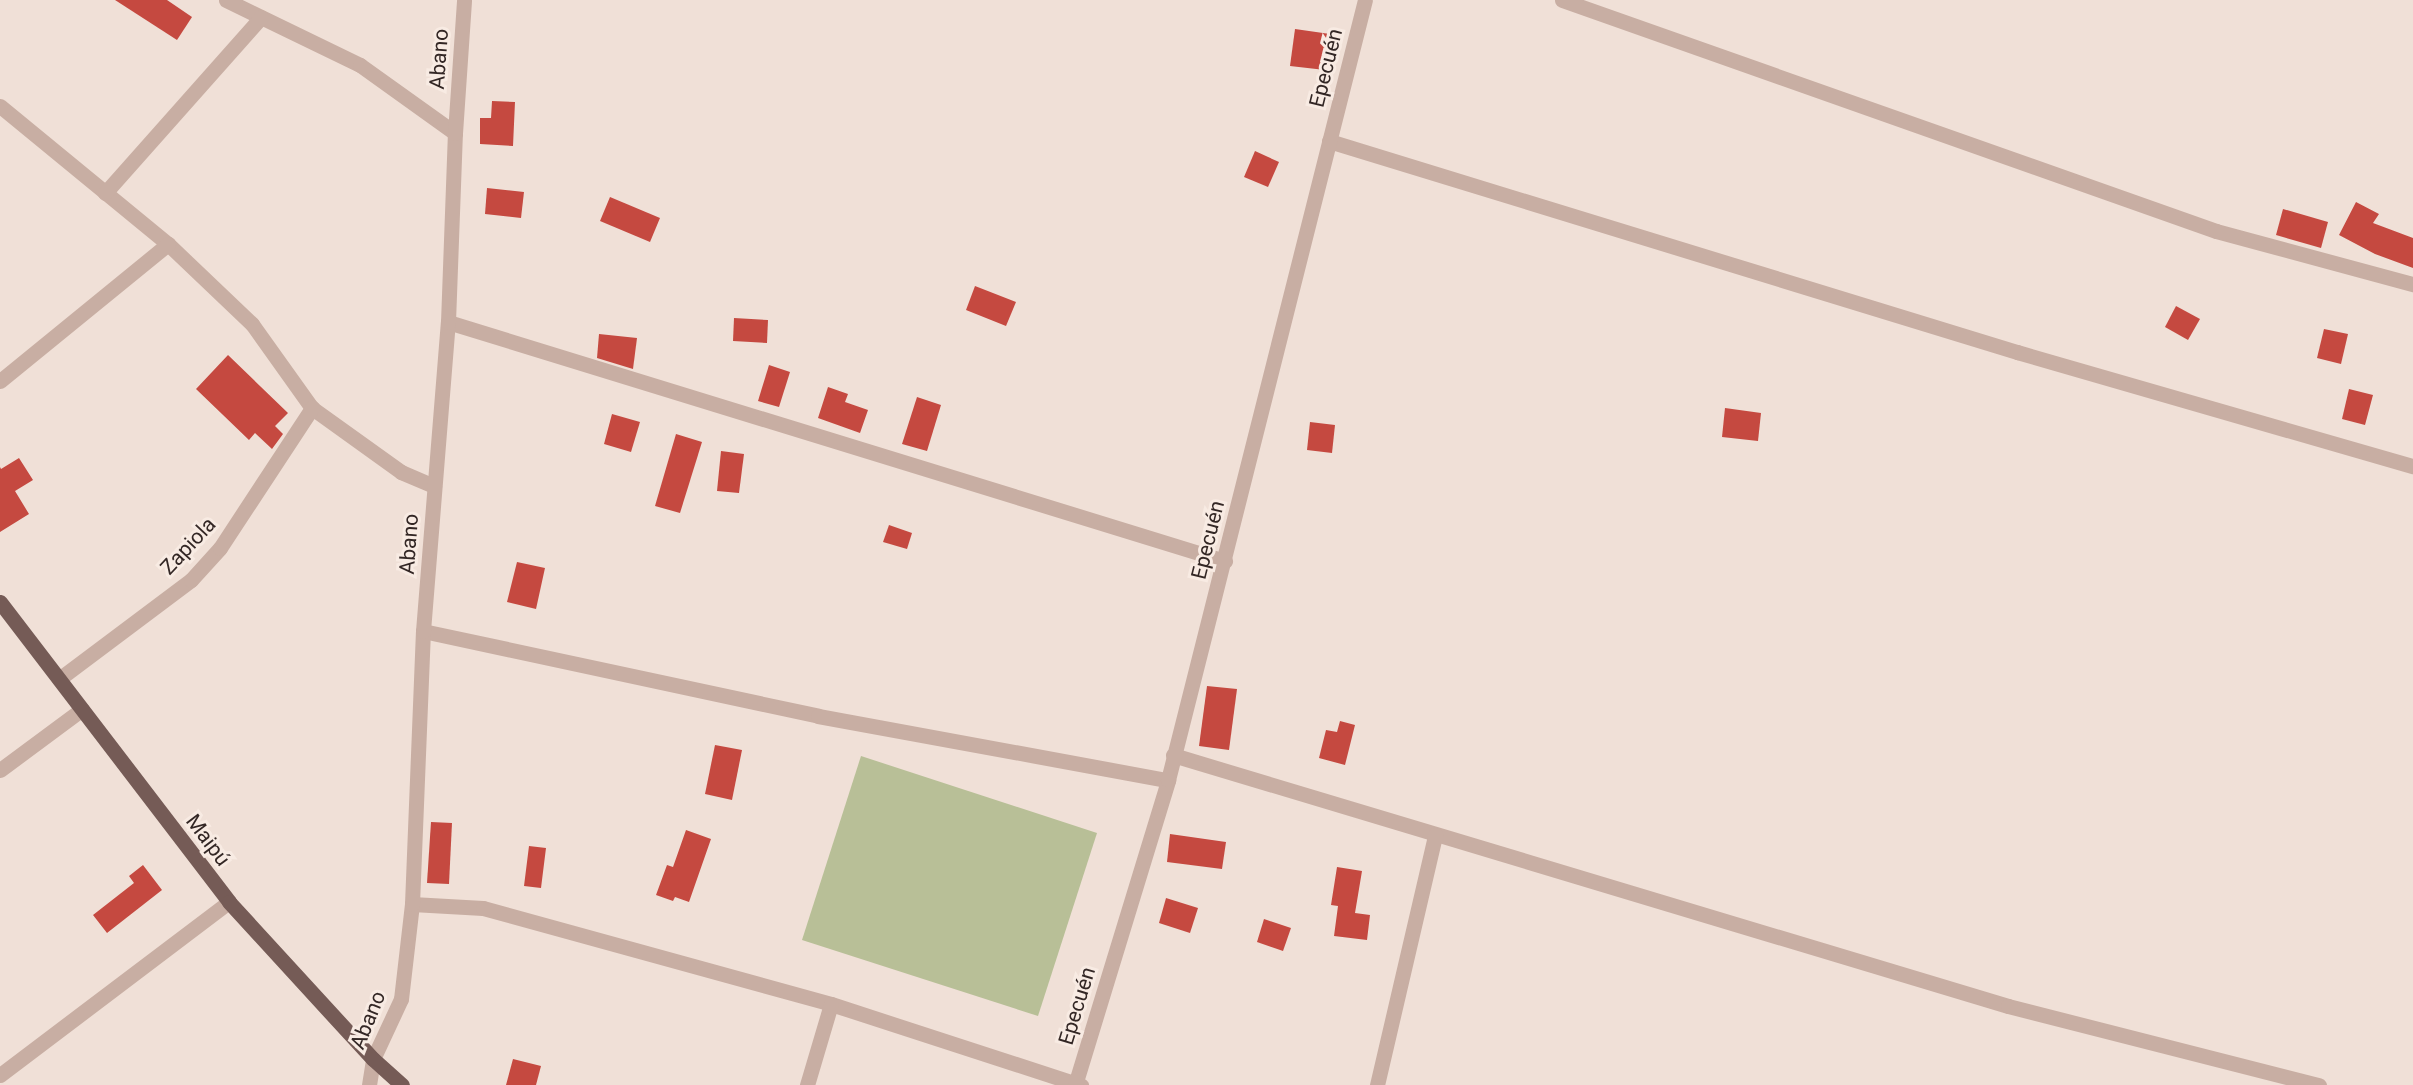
<!DOCTYPE html>
<meta charset="utf-8">
<style>
body{margin:0}
#map{position:relative;width:2413px;height:1085px;overflow:hidden;background:#f0e0d7;font-family:Roboto,sans-serif}
div>[style]{position:absolute}
[style*='--x']{left:calc(var(--x)*1px);top:calc(var(--y)*1px);width:calc(var(--w)*1px);rotate:calc(var(--a)*1deg)}
.green>*{inset:0;background:#b8bf97}
.building>*{inset:0;background:#c54940}
.minor>*{height:15px;margin:-7.5px;padding:0 7.5px;transform-origin:7.5px;border-radius:7.5px;background:#c8aea3}
.major>*{height:15px;margin:-7.5px;padding:0 7.5px;transform-origin:7.5px;border-radius:7.5px;background:#755b56}
span{translate:-50% -50%;white-space:nowrap;text-align:center;line-height:1.15;-webkit-text-stroke:6px #f8ebe3;paint-order:stroke}
.street-label{font-size:21px;color:#332725}
</style>
<div id="map">
<div class="green">
<i style="clip-path:polygon(861px 756px,1097px 833px,1038px 1016px,802px 940px)"></i>
</div>
<div class="building">
<i style="clip-path:polygon(115px 0,167px 0,192px 17px,177px 40px)"></i>
<i style="clip-path:polygon(1295px 29px,1330px 34px,1325px 70px,1290px 66px)"></i>
<i style="clip-path:polygon(492px 101px,515px 102px,513px 146px,480px 144px,480px 118px,491px 118px)"></i>
<i style="clip-path:polygon(1255px 151px,1279px 162px,1268px 187px,1244px 177px)"></i>
<i style="clip-path:polygon(487px 188px,524px 192px,521px 218px,485px 214px)"></i>
<i style="clip-path:polygon(610px 197px,660px 218px,650px 242px,600px 221px)"></i>
<i style="clip-path:polygon(2356px 202px,2379px 214px,2373px 223px,2413px 238px,2413px 268px,2375px 254px,2339px 235px)"></i>
<i style="clip-path:polygon(2283px 209px,2328px 222px,2321px 248px,2276px 235px)"></i>
<i style="clip-path:polygon(975px 286px,1016px 302px,1006px 326px,966px 310px)"></i>
<i style="clip-path:polygon(2176px 306px,2200px 319px,2188px 340px,2165px 327px)"></i>
<i style="clip-path:polygon(734px 318px,768px 320px,767px 343px,733px 341px)"></i>
<i style="clip-path:polygon(2324px 329px,2348px 334px,2341px 364px,2317px 358px)"></i>
<i style="clip-path:polygon(599px 334px,637px 338px,633px 369px,597px 358px)"></i>
<i style="clip-path:polygon(228px 355px,288px 413px,275px 426px,283px 434px,272px 449px,255px 433px,249px 440px,196px 389px)"></i>
<i style="clip-path:polygon(769px 365px,790px 372px,779px 407px,758px 401px)"></i>
<i style="clip-path:polygon(828px 387px,848px 394px,845px 402px,868px 410px,860px 433px,818px 418px)"></i>
<i style="clip-path:polygon(2349px 389px,2373px 395px,2365px 425px,2342px 419px)"></i>
<i style="clip-path:polygon(917px 397px,941px 405px,927px 451px,902px 444px)"></i>
<i style="clip-path:polygon(1725px 408px,1761px 413px,1758px 441px,1722px 437px)"></i>
<i style="clip-path:polygon(612px 414px,640px 422px,631px 452px,604px 444px)"></i>
<i style="clip-path:polygon(1310px 422px,1335px 425px,1332px 453px,1307px 450px)"></i>
<i style="clip-path:polygon(676px 434px,702px 442px,680px 513px,655px 506px)"></i>
<i style="clip-path:polygon(721px 451px,744px 454px,739px 493px,717px 491px)"></i>
<i style="clip-path:polygon(19px 458px,33px 480px,15px 491px,29px 514px,0 532px,0 467px,1px 469px)"></i>
<i style="clip-path:polygon(889px 525px,912px 533px,907px 549px,883px 542px)"></i>
<i style="clip-path:polygon(517px 562px,545px 568px,536px 609px,507px 602px)"></i>
<i style="clip-path:polygon(1207px 686px,1237px 689px,1229px 750px,1199px 746px)"></i>
<i style="clip-path:polygon(1340px 721px,1355px 725px,1345px 765px,1319px 758px,1326px 730px,1337px 732px)"></i>
<i style="clip-path:polygon(715px 745px,742px 750px,732px 800px,705px 794px)"></i>
<i style="clip-path:polygon(431px 822px,452px 823px,449px 884px,427px 883px)"></i>
<i style="clip-path:polygon(686px 830px,711px 839px,689px 902px,675px 897px,673px 901px,656px 895px,667px 865px,673px 867px)"></i>
<i style="clip-path:polygon(1170px 834px,1226px 842px,1222px 869px,1167px 862px)"></i>
<i style="clip-path:polygon(529px 846px,546px 848px,541px 888px,524px 886px)"></i>
<i style="clip-path:polygon(143px 865px,162px 890px,107px 933px,93px 915px,134px 883px,129px 876px)"></i>
<i style="clip-path:polygon(1337px 867px,1362px 871px,1355px 913px,1370px 915px,1367px 940px,1334px 936px,1338px 906px,1331px 905px)"></i>
<i style="clip-path:polygon(1166px 898px,1198px 908px,1190px 933px,1159px 923px)"></i>
<i style="clip-path:polygon(1264px 919px,1291px 928px,1283px 951px,1257px 942px)"></i>
<i style="clip-path:polygon(513px 1059px,541px 1066px,536px 1085px,506px 1085px)"></i>
</div>
<div class="minor">
<i style="--x:226;--y:0;--w:149;--a:25.9"></i>
<i style="--x:360;--y:65;--w:117;--a:35.6"></i>
<i style="--x:1562;--y:0;--w:694;--a:19.45"></i>
<i style="--x:2216;--y:231;--w:204;--a:15.1"></i>
<i style="--x:0;--y:106;--w:217;--a:39.4"></i>
<i style="--x:168;--y:244;--w:116;--a:43.6"></i>
<i style="--x:252;--y:324;--w:103;--a:54.5"></i>
<i style="--x:312;--y:408;--w:110;--a:35.7"></i>
<i style="--x:401;--y:472;--w:36;--a:23"></i>
<i style="--x:1329;--y:141;--w:720;--a:17.05"></i>
<i style="--x:2017;--y:352;--w:412;--a:16.1"></i>
<i style="--x:105;--y:193;--w:235;--a:-48.4"></i>
<i style="--x:448;--y:322;--w:813;--a:17.1"></i>
<i style="--x:0;--y:381;--w:217;--a:-39.2"></i>
<i style="--x:423;--y:631;--w:404;--a:12.1"></i>
<i style="--x:818;--y:716;--w:356;--a:10.4"></i>
<i style="--x:59;--y:679;--w:165;--a:-36.9"></i>
<i style="--x:191;--y:580;--w:43;--a:-47.8"></i>
<i style="--x:220;--y:548;--w:168;--a:-56.7"></i>
<i style="--x:1173;--y:755;--w:872;--a:16.73"></i>
<i style="--x:2008;--y:1006;--w:321;--a:14.3"></i>
<i style="--x:0;--y:770;--w:102;--a:-36.6"></i>
<i style="--x:412;--y:904;--w:71;--a:3.2"></i>
<i style="--x:483;--y:908;--w:361;--a:15.4"></i>
<i style="--x:831;--y:1004;--w:263;--a:18"></i>
<i style="--x:0;--y:1075;--w:287;--a:-37.1"></i>
<i style="--x:369;--y:1085;--w:26;--a:-81"></i>
<i style="--x:373;--y:1059;--w:66;--a:-65"></i>
<i style="--x:401;--y:999;--w:96;--a:-83.4"></i>
<i style="--x:412;--y:904;--w:273;--a:-87.7"></i>
<i style="--x:423;--y:631;--w:310;--a:-85.4"></i>
<i style="--x:448;--y:322;--w:189;--a:-87.9"></i>
<i style="--x:455;--y:133;--w:133;--a:-86.1"></i>
<i style="--x:807;--y:1085;--w:84;--a:-73.5"></i>
<i style="--x:1075;--y:1085;--w:319;--a:-73"></i>
<i style="--x:1168;--y:780;--w:804;--a:-75.83"></i>
<i style="--x:1377;--y:1085;--w:257;--a:-76.9"></i>
</div>
<div class="major">
<i style="--x:0;--y:602;--w:377;--a:52.6"></i>
<i style="--x:229;--y:902;--w:213;--a:47.5"></i>
<i style="--x:373;--y:1059;--w:39;--a:42"></i>
</div>
<div class="street-label">
<span style="left:439px;top:59px;rotate:-86deg">Abano</span>
<span style="left:1326px;top:68px;rotate:-76deg">Epecuén</span>
<span style="left:1208px;top:540px;rotate:-76deg">Epecuén</span>
<span style="left:409px;top:544px;rotate:-86deg">Abano</span>
<span style="left:188px;top:546px;rotate:-47deg">Zapiola</span>
<span style="left:208px;top:840px;rotate:53deg">Maipú</span>
<span style="left:1077px;top:1006px;rotate:-73deg">Epecuén</span>
<span style="left:368px;top:1020px;rotate:-68deg">Abano</span>
</div>
</div>
